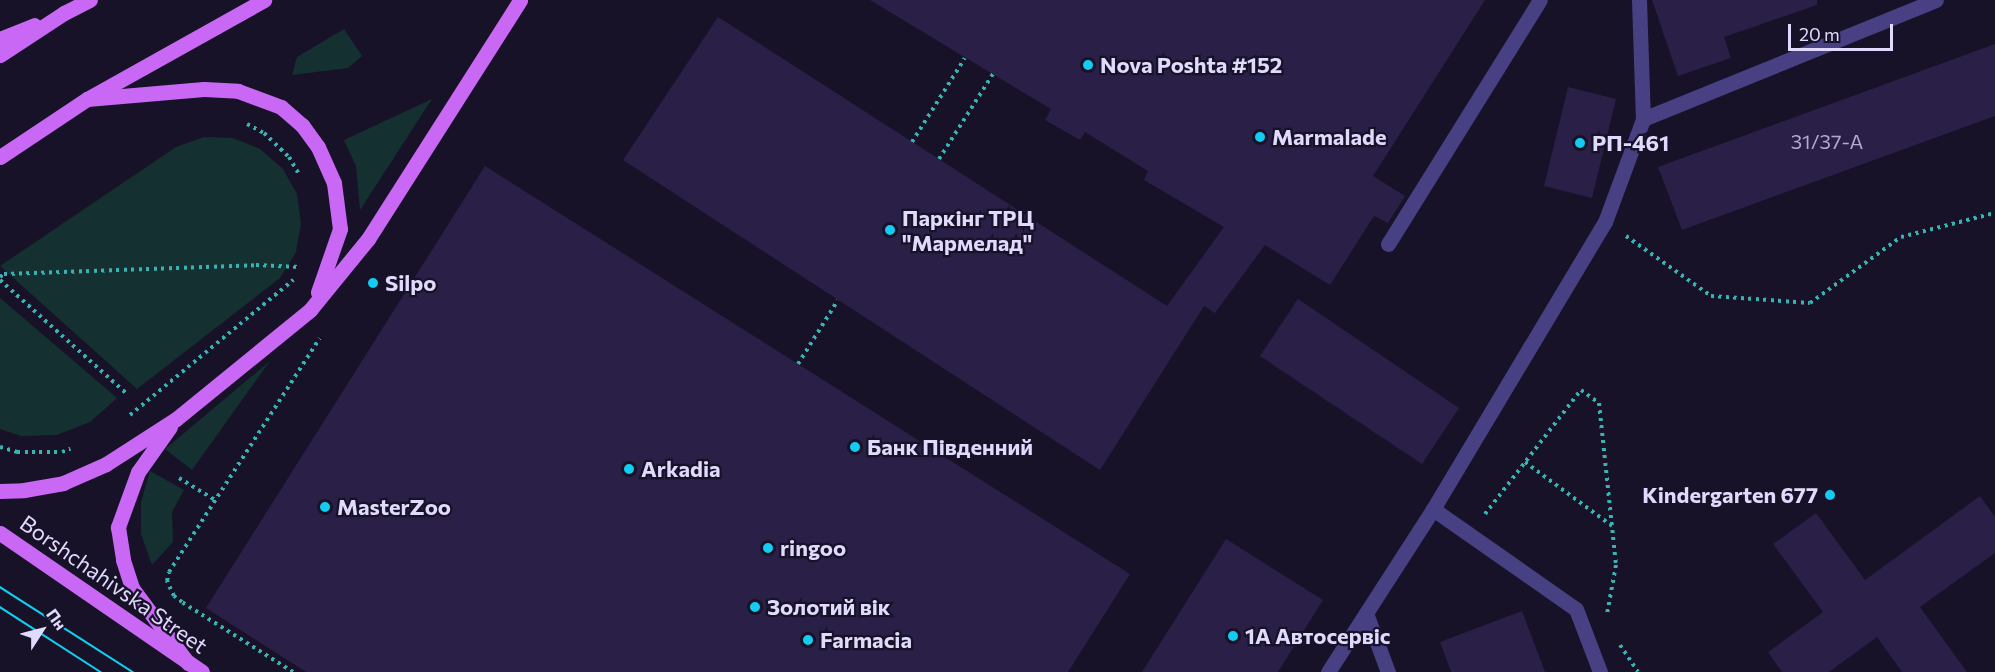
<!DOCTYPE html>
<meta charset="utf-8">
<style>
body{margin:0}
#map{position:relative;width:1995px;height:672px;overflow:hidden;background:#171228;font-family:Commissioner,sans-serif}
div>[style]{position:absolute}
[style*='--x']{left:calc(var(--x)*1px);top:calc(var(--y)*1px);width:calc(var(--w)*1px);rotate:calc(var(--a)*1deg)}
.green>*{inset:0;background:#153031}
.building>*{inset:0;background:#2a1f47}
.path>*{height:4px;margin-top:-2px;transform-origin:0;background:repeating-linear-gradient(90deg,#38b3b3 0 3px,transparent 0 7.5px)}
.lane>*{height:15px;margin:-7.5px;padding:0 7.5px;transform-origin:7.5px;border-radius:7.5px;background:#474083}
.primary>*{height:15px;margin:-7.5px;padding:0 7.5px;transform-origin:7.5px;border-radius:7.5px;background:#ca68f6}
.tram>*{height:1.5px;margin:-0.75px;padding:0 0.75px;transform-origin:0.75px;border-radius:0.75px;background:#12ccf1}
.dots>*{width:16px;height:16px;translate:-50% -50%;box-sizing:border-box;border:3px solid #171228;border-radius:50%}
span{translate:-50% -50%;white-space:nowrap;text-align:center;line-height:1.15;-webkit-text-stroke:4.5px #171228;paint-order:stroke}
.number-label{font-size:20px;color:#b2abd0}
.number-label span{-webkit-text-stroke-width:0}
.poi-label{font-size:22px;color:#e0dafd;font-weight:700}
.left{translate:0 -50%;text-align:left}
.right{translate:-100% -50%;text-align:right}
.street-label{font-size:22px;color:#e0dafd}
.north{position:absolute;left:12px;top:600px;width:60px;height:60px;-webkit-text-stroke:4px #171228;paint-order:stroke;rotate:54deg;font-size:16px;font-weight:700;line-height:24px;text-align:center;color:#e0dafd}
.north::after{content:'';display:block;margin:auto;width:21px;height:27px;background:#e0dafd;clip-path:polygon(50% 0,100% 100%,50% 72%,0 100%)}
.scale{position:absolute;left:1788px;top:24px;width:105px;height:27px;box-sizing:border-box;border:3px solid #e0dafd;border-top:0;padding-left:8px;font-size:18px;line-height:21px;white-space:nowrap;color:#e0dafd;-webkit-text-stroke:4px #171228;paint-order:stroke}
</style>
<div id="map">
<div class="green">
<i style="clip-path:polygon(344px 29px,362px 56px,348px 68px,292px 75px,297px 57px)"></i>
<i style="clip-path:polygon(432px 99px,360px 210px,356px 166px,344px 140px)"></i>
<i style="clip-path:polygon(204px 137px,233px 138px,260px 149px,283px 169px,297px 194px,301px 224px,296px 252px,280px 278px,137px 389px,0 266px,176px 147px)"></i>
<i style="clip-path:polygon(0 298px,117px 398px,90px 422px,57px 435px,21px 436px,0 429px)"></i>
<i style="clip-path:polygon(270px 361px,192px 470px,165px 449px)"></i>
<i style="clip-path:polygon(150px 471px,184px 490px,172px 512px,173px 542px,152px 565px,141px 534px,141px 502px)"></i>
</div>
<div class="building">
<i style="clip-path:polygon(870px 0,1485px 0,1373px 176px,1405px 196px,1388px 223px,1374px 216px,1330px 285px,1265px 245px,1215px 313px,1204px 306px,1100px 470px,623px 160px,718px 17px,1167px 306px,1224px 227px,1144px 180px,1148px 171px,1085px 132px,1080px 140px,1045px 120px,1051px 109px)"></i>
<i style="clip-path:polygon(1652px 0,1817px 0,1817px 5px,1724px 37px,1731px 58px,1678px 76px)"></i>
<i style="clip-path:polygon(1995px 44px,1995px 116px,1682px 230px,1658px 167px)"></i>
<i style="clip-path:polygon(1568px 87px,1616px 99px,1592px 198px,1544px 186px)"></i>
<i style="clip-path:polygon(485px 166px,1130px 574px,1068px 672px,306px 672px,206px 608px)"></i>
<i style="clip-path:polygon(1298px 299px,1459px 408px,1422px 464px,1260px 356px)"></i>
<i style="clip-path:polygon(1980px 496px,1995px 517px,1995px 553px,1920px 607px,1967px 672px,1902px 672px,1877px 637px,1829px 672px,1782px 672px,1768px 652px,1823px 612px,1773px 544px,1816px 513px,1865px 580px)"></i>
<i style="clip-path:polygon(1226px 539px,1323px 600px,1278px 672px,1142px 672px)"></i>
<i style="clip-path:polygon(1522px 611px,1545px 672px,1451px 672px,1440px 642px)"></i>
</div>
<div class="path">
<i style="--x:247;--y:124;--w:19;--a:28"></i>
<i style="--x:264;--y:133;--w:35;--a:44"></i>
<i style="--x:289;--y:157;--w:22;--a:60"></i>
<i style="--x:912;--y:142;--w:99;--a:-57.8"></i>
<i style="--x:939;--y:159;--w:101;--a:-57.6"></i>
<i style="--x:1626;--y:236;--w:104;--a:35.2"></i>
<i style="--x:1711;--y:296;--w:99;--a:4"></i>
<i style="--x:1810;--y:303;--w:112;--a:-36"></i>
<i style="--x:1901;--y:237;--w:97;--a:-14.3"></i>
<i style="--x:0;--y:277;--w:5;--a:-37"></i>
<i style="--x:4;--y:274;--w:252;--a:-2"></i>
<i style="--x:256;--y:265;--w:43;--a:2.7"></i>
<i style="--x:0;--y:280;--w:171;--a:41.9"></i>
<i style="--x:798;--y:364;--w:75;--a:-58"></i>
<i style="--x:130;--y:415;--w:212;--a:-39.6"></i>
<i style="--x:0;--y:447;--w:18;--a:16"></i>
<i style="--x:17;--y:452;--w:45;--a:0"></i>
<i style="--x:62;--y:452;--w:9;--a:-21"></i>
<i style="--x:1525;--y:462;--w:108;--a:36.3"></i>
<i style="--x:179;--y:478;--w:42;--a:31.4"></i>
<i style="--x:1485;--y:514;--w:157;--a:-52.3"></i>
<i style="--x:1581;--y:390;--w:22;--a:36"></i>
<i style="--x:1599;--y:403;--w:163;--a:84"></i>
<i style="--x:1616;--y:565;--w:50;--a:100.4"></i>
<i style="--x:1620;--y:645;--w:32;--a:56"></i>
<i style="--x:293;--y:672;--w:131;--a:-147.8"></i>
<i style="--x:182;--y:602;--w:10;--a:-143"></i>
<i style="--x:174;--y:596;--w:17;--a:-115"></i>
<i style="--x:167;--y:581;--w:9;--a:-77"></i>
<i style="--x:169;--y:572;--w:278;--a:-57.2"></i>
</div>
<div class="lane">
<i style="--x:1639;--y:0;--w:119;--a:88.1"></i>
<i style="--x:1388;--y:244;--w:287;--a:-58.1"></i>
<i style="--x:1433;--y:509;--w:174;--a:35"></i>
<i style="--x:1576;--y:609;--w:67;--a:69.1"></i>
<i style="--x:1366;--y:613;--w:63;--a:69.6"></i>
<i style="--x:1328;--y:672;--w:194;--a:-57.2"></i>
<i style="--x:1433;--y:509;--w:335;--a:-59.1"></i>
<i style="--x:1605;--y:222;--w:110;--a:-69.7"></i>
<i style="--x:1643;--y:119;--w:316;--a:-22.1"></i>
</div>
<div class="primary">
<i style="--x:0;--y:39;--w:37;--a:-22"></i>
<i style="--x:0;--y:55;--w:77;--a:-33.3"></i>
<i style="--x:64;--y:13;--w:29;--a:-27"></i>
<i style="--x:87;--y:99;--w:117;--a:-4.9"></i>
<i style="--x:204;--y:89;--w:34;--a:3"></i>
<i style="--x:238;--y:91;--w:46;--a:20.4"></i>
<i style="--x:281;--y:107;--w:28;--a:41"></i>
<i style="--x:302;--y:125;--w:27;--a:54"></i>
<i style="--x:318;--y:147;--w:39;--a:66"></i>
<i style="--x:334;--y:183;--w:46;--a:82.6"></i>
<i style="--x:340;--y:229;--w:67;--a:109.2"></i>
<i style="--x:0;--y:157;--w:105;--a:-33.7"></i>
<i style="--x:87;--y:99;--w:203;--a:-29.2"></i>
<i style="--x:170;--y:427;--w:55;--a:125.4"></i>
<i style="--x:138;--y:472;--w:59;--a:110"></i>
<i style="--x:118;--y:527;--w:33;--a:81"></i>
<i style="--x:123;--y:560;--w:29;--a:72"></i>
<i style="--x:132;--y:588;--w:94;--a:53.3"></i>
<i style="--x:0;--y:491;--w:24;--a:-2"></i>
<i style="--x:24;--y:490;--w:40;--a:-10"></i>
<i style="--x:63;--y:483;--w:47;--a:-23.8"></i>
<i style="--x:106;--y:464;--w:83;--a:-32.7"></i>
<i style="--x:176;--y:419;--w:173;--a:-39.1"></i>
<i style="--x:310;--y:310;--w:92;--a:-50.8"></i>
<i style="--x:368;--y:239;--w:283;--a:-57.5"></i>
<i style="--x:0;--y:533;--w:245;--a:34.5"></i>
</div>
<div class="tram">
<i style="--x:0;--y:587;--w:158;--a:32.6"></i>
<i style="--x:0;--y:607;--w:120;--a:32.8"></i>
</div>
<div class="dots">
<i style="left:1088px;top:65px;background:#12ccf1"></i>
<i style="left:1260px;top:137px;background:#12ccf1"></i>
<i style="left:1580px;top:143px;background:#12ccf1"></i>
<i style="left:890px;top:230px;background:#12ccf1"></i>
<i style="left:373px;top:283px;background:#12ccf1"></i>
<i style="left:855px;top:447px;background:#12ccf1"></i>
<i style="left:629px;top:469px;background:#12ccf1"></i>
<i style="left:1830px;top:495px;background:#12ccf1"></i>
<i style="left:325px;top:507px;background:#12ccf1"></i>
<i style="left:768px;top:548px;background:#12ccf1"></i>
<i style="left:755px;top:607px;background:#12ccf1"></i>
<i style="left:1233px;top:636px;background:#12ccf1"></i>
<i style="left:808px;top:640px;background:#12ccf1"></i>
</div>
<div class="number-label">
<span style="left:1827px;top:141px">31/37-А</span>
</div>
<div class="poi-label">
<span class="left" style="left:1100px;top:65px">Nova Poshta #152</span>
<span class="left" style="left:1272px;top:137px">Marmalade</span>
<span class="left" style="left:1592px;top:143px">РП-461</span>
<span class="left" style="left:902px;top:230px">Паркінг ТРЦ<br>"Мармелад"</span>
<span class="left" style="left:385px;top:283px">Silpo</span>
<span class="left" style="left:867px;top:447px">Банк Південний</span>
<span class="left" style="left:641px;top:469px">Arkadia</span>
<span class="right" style="left:1818px;top:495px">Kindergarten 677</span>
<span class="left" style="left:337px;top:507px">MasterZoo</span>
<span class="left" style="left:780px;top:548px">ringoo</span>
<span class="left" style="left:767px;top:607px">Золотий вік</span>
<span class="left" style="left:1245px;top:636px">1А Автосервіс</span>
<span class="left" style="left:820px;top:640px">Farmacia</span>
</div>
<div class="street-label">
<span style="left:114px;top:584px;rotate:35deg">Borshchahivska Street</span>
</div>
<div class="north">Пн</div>
<div class="scale">20 m</div>
</div>
